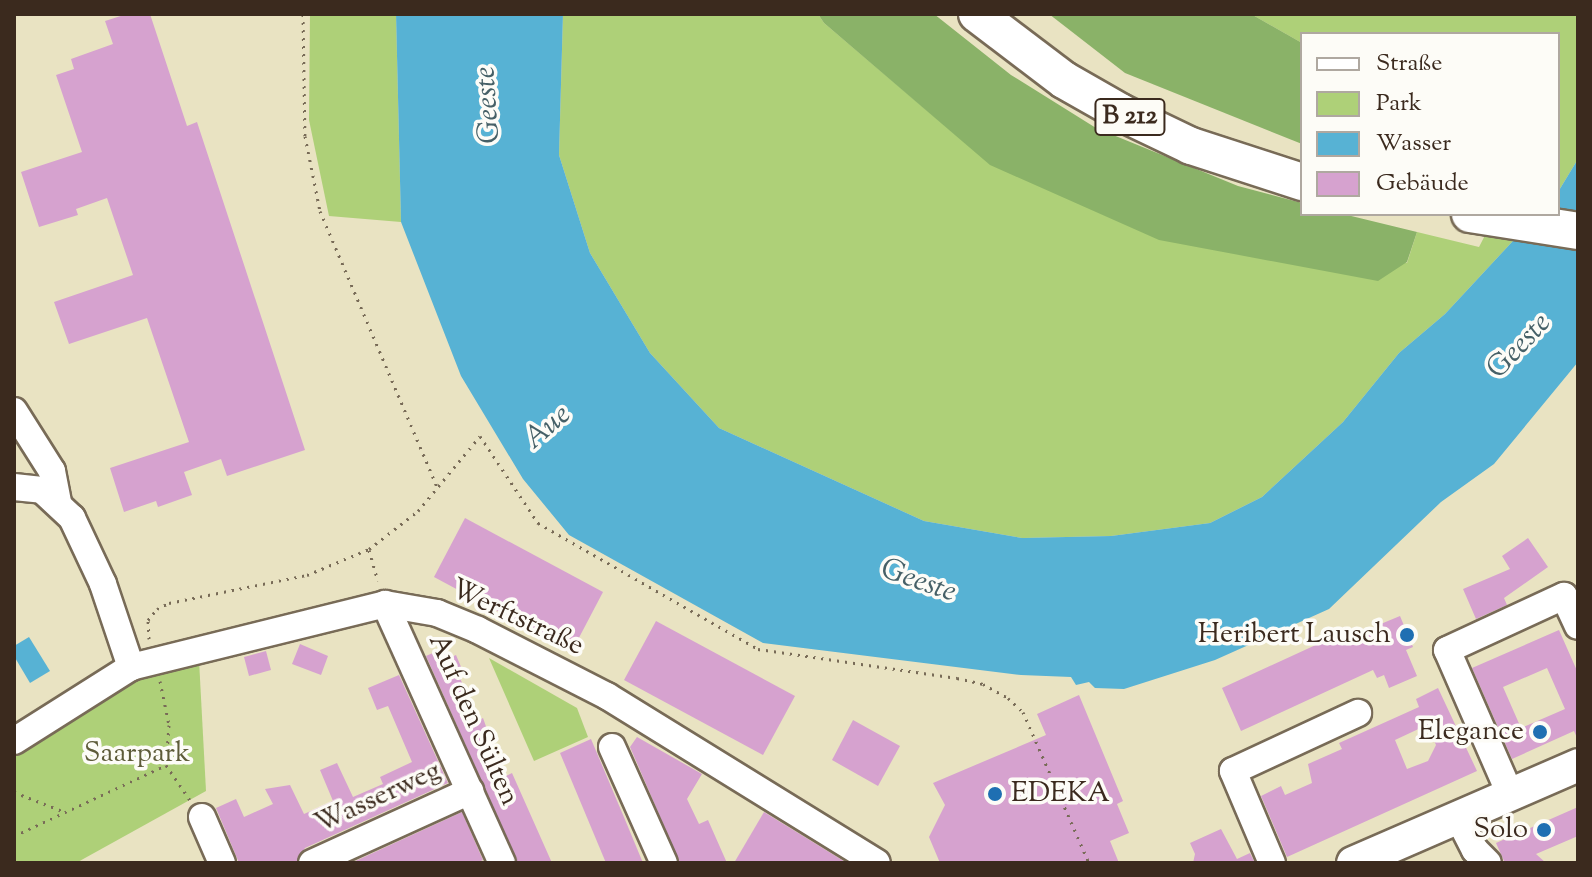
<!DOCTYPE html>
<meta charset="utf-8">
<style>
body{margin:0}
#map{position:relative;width:1592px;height:877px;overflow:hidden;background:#e9e3c2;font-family:"Sorts Mill Goudy",serif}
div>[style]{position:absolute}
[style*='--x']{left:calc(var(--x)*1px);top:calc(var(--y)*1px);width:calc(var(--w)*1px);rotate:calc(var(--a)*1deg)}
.green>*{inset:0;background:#aed078}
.forest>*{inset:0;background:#8ab268}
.water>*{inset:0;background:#57b2d4}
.building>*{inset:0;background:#d6a2cf}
.path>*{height:3px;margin-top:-1.5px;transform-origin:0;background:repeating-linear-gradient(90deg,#786b57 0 2px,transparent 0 8px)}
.roads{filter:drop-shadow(2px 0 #786b57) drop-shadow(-2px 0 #786b57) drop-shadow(0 2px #786b57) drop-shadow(0 -2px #786b57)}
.minor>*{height:26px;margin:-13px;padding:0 13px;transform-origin:13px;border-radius:13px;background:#fff}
.major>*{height:32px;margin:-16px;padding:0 16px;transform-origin:16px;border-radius:16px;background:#fff}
.highway>*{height:36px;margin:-18px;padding:0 18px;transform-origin:18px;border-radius:18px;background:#fff}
.dots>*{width:22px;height:22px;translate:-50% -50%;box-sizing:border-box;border:4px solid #fdfcf7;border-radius:50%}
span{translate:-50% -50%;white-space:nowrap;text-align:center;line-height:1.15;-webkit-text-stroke:7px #fdfcf7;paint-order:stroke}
.shield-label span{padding:2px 6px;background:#fdfcf7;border:2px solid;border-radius:6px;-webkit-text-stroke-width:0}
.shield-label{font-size:26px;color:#3b2a1e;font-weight:700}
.street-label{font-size:28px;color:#3b2a1e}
.poi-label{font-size:28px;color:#3b2a1e}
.right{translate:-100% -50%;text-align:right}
.left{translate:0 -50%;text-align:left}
.park-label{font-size:28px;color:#5e5c39}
.water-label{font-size:30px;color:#466067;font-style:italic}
.frame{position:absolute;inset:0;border:16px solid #3b2a1e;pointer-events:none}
.legend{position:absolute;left:1300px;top:32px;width:260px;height:184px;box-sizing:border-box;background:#fdfcf7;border:2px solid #afa8a0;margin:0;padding:10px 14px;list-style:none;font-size:24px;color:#3b2a1e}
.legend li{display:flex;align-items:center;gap:16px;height:40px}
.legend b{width:40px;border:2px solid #afa8a0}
</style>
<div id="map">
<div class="green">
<i style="clip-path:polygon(310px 14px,396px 14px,401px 222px,329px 216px,309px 120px)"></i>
<i style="clip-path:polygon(563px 14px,818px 14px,824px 23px,990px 164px,1407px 263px,1417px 232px,1479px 247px,1496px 214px,1538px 214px,1445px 314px,1399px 353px,1343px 422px,1262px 497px,1210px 523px,1111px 536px,1022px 538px,924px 521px,719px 428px,650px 353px,590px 253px,559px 155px)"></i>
<i style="clip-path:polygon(1251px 14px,1578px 14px,1578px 159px,1558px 192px,1558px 34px,1302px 34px,1302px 43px)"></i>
<i style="clip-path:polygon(489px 658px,577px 708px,588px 737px,534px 761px)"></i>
<i style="clip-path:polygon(199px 660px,206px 791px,76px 863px,14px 863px,14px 754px,125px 683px)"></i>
</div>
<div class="forest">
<i style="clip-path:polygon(818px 14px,934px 14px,1011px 75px,1096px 128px,1238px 186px,1302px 203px,1302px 214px,1343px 214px,1417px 232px,1407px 262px,1378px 281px,1159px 240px,990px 165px,824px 23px)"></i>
<i style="clip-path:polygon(1049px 14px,1251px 14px,1302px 43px,1302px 144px,1125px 73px)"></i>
</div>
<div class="water">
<i style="clip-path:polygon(396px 14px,563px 14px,559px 155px,590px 253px,650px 353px,719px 428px,924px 521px,1022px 538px,1111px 536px,1210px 523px,1262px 497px,1343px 422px,1399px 353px,1445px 314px,1538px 214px,1558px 214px,1558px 192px,1578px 159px,1578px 362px,1494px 464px,1441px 502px,1329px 609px,1215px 660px,1124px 689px,1095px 688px,1089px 682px,1076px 685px,1071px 677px,1021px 675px,763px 643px,569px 535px,523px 479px,461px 376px,401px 222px)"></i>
<i style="clip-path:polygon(29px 637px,50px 671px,30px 683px,14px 656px,14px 646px)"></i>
</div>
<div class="building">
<i style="clip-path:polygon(127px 14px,150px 14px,187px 126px,197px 122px,305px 450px,227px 476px,221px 459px,184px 472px,192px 495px,158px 507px,156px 501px,124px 512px,110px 468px,189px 442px,147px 318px,69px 344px,54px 302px,133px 275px,107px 198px,76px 209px,78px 215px,39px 227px,21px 172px,82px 152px,56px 75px,74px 69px,71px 59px,113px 44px,105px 21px)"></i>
<i style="clip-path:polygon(465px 518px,603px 592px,572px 651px,434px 577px)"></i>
<i style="clip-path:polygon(1528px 538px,1548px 567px,1504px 598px,1507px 605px,1476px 619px,1463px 589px,1510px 569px,1502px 556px)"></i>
<i style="clip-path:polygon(1400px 616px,1413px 647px,1406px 650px,1417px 676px,1389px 688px,1384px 675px,1377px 678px,1373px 670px,1241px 731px,1222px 688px,1344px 632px,1347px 638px)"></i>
<i style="clip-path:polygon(656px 621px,795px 696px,763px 755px,624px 680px)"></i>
<i style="clip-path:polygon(evenodd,1559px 630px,1578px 673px,1578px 740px,1574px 731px,1512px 759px,1472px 668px,1559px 630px,1547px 668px,1565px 709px,1521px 728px,1503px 687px,1547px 668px)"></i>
<i style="clip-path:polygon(300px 644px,328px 656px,321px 675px,292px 664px)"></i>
<i style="clip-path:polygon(444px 648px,449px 658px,456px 655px,464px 674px,459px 676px,479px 720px,483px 718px,504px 777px,512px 773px,552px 863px,518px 863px,426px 656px)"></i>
<i style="clip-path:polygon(266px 651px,271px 670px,249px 676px,244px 657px)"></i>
<i style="clip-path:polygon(399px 675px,448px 783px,305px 848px,296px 863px,239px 863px,216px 808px,236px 799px,244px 817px,273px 804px,265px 789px,290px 785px,304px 814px,333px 801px,320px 770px,337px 763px,353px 797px,383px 784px,380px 777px,412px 762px,388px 706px,377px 710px,368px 688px)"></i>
<i style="clip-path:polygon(evenodd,1438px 688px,1477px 771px,1287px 857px,1261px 796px,1281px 786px,1285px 795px,1312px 783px,1308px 764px,1342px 749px,1339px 743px,1419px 707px,1416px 699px,1438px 688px,1427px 725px,1436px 745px,1428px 761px,1407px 769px,1395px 740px,1427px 725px)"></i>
<i style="clip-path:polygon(1079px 695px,1123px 801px,1117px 804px,1129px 833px,1110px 841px,1119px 863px,940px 863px,929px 837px,945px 805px,933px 783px,1046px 735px,1037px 714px)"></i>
<i style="clip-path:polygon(853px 720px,900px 746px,878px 786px,832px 760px)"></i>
<i style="clip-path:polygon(637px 737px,702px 774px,687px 799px,699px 824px,708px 820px,727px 863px,680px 863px,630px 747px)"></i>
<i style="clip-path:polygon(591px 739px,626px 822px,643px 863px,606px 863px,560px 753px)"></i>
<i style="clip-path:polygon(1578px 807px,1578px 836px,1536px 854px,1546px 863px,1504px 861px,1496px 843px)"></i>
<i style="clip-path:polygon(462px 812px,483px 860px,476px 863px,351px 863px)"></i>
<i style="clip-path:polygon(764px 812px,847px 863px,734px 863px)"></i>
<i style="clip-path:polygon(1221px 829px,1237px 859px,1250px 853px,1255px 863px,1193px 863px,1195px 854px,1190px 843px)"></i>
</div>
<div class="path">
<i style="--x:303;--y:14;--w:122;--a:89.1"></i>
<i style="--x:305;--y:136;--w:76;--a:78.7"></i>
<i style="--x:320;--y:211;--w:300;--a:67"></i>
<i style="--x:369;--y:550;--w:32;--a:74"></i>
<i style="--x:149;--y:639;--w:19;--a:-93"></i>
<i style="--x:148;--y:620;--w:14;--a:-51"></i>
<i style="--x:157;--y:609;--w:13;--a:-27"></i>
<i style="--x:169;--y:603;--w:141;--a:-11.5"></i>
<i style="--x:307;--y:575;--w:67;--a:-22.8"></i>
<i style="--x:369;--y:549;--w:62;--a:-37.8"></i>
<i style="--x:418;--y:511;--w:97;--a:-50.4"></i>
<i style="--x:480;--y:436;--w:105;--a:56.3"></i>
<i style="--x:538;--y:523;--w:254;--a:29.8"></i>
<i style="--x:758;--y:649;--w:201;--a:8.3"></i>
<i style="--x:957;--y:678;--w:27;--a:13"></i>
<i style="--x:983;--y:684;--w:29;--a:29"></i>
<i style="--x:1008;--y:698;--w:21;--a:43"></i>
<i style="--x:1023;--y:712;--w:165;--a:66.4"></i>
<i style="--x:160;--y:681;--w:45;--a:78.4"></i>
<i style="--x:169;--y:725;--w:40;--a:94.3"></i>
<i style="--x:166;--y:765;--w:42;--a:55.6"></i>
<i style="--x:14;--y:792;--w:55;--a:21.4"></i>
<i style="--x:14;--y:836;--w:168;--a:-25"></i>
</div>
<div class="roads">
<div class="minor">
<i style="--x:14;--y:411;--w:71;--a:57.7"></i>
<i style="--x:52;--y:471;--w:32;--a:79"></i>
<i style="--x:14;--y:487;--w:28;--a:6"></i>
<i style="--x:42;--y:490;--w:41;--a:43"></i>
<i style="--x:72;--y:518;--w:73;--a:64.8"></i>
<i style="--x:103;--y:584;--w:88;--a:71.4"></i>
<i style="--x:385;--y:604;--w:284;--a:65.7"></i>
<i style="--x:14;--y:741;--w:138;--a:-32.3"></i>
<i style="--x:131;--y:667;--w:262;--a:-13.9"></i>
<i style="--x:385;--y:604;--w:53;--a:9.8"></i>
<i style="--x:437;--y:613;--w:44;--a:22.5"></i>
<i style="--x:478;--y:630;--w:145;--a:27.1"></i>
<i style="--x:607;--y:696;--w:317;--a:31.7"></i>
<i style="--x:612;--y:747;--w:127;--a:65.9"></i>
<i style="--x:1510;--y:794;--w:157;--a:-113.6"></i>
<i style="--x:1447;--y:650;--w:129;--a:-24.8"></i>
<i style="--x:1564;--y:596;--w:33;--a:65"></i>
<i style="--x:202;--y:817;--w:50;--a:66.5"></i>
<i style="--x:1458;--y:817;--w:37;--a:63"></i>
<i style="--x:1475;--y:850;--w:18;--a:45"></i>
<i style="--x:312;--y:863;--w:174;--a:-24.5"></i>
<i style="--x:1272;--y:863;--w:100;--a:-113"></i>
<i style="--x:1233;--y:771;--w:138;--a:-24.9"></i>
</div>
<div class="major">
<i style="--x:1353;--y:863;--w:245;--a:-23.5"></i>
</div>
<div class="highway">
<i style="--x:977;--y:14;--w:109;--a:37.2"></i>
<i style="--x:1064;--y:80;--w:64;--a:29.7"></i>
<i style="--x:1120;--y:112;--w:79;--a:25.6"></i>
<i style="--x:1191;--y:146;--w:117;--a:18"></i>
<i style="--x:1470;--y:214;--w:109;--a:8.9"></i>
</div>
</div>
<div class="dots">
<i style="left:1407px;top:635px;background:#1f6fb2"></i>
<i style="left:1540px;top:732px;background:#1f6fb2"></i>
<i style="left:995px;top:794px;background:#1f6fb2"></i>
<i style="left:1544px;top:830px;background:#1f6fb2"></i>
</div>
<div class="shield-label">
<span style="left:1130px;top:117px">B 212</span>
</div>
<div class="street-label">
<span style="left:517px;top:618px;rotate:25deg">Werftstraße</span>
<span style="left:473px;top:720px;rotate:66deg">Auf den Sülten</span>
<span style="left:378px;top:798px;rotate:-25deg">Wasserweg</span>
</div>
<div class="poi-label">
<span class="right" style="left:1391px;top:635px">Heribert Lausch</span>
<span class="right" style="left:1524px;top:732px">Elegance</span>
<span class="left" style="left:1011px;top:794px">EDEKA</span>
<span class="right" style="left:1528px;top:830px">Solo</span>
</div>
<div class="park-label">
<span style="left:137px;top:754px">Saarpark</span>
</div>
<div class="water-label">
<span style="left:489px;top:105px;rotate:-94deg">Geeste</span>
<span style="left:1520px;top:347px;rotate:-47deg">Geeste</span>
<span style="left:548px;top:428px;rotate:-41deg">Aue</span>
<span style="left:918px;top:582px;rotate:19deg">Geeste</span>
</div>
<div class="frame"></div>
<ul class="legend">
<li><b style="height:10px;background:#fff"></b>Straße</li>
<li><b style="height:22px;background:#aed078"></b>Park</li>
<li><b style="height:22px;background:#57b2d4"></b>Wasser</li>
<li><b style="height:22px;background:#d6a2cf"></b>Gebäude</li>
</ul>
</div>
